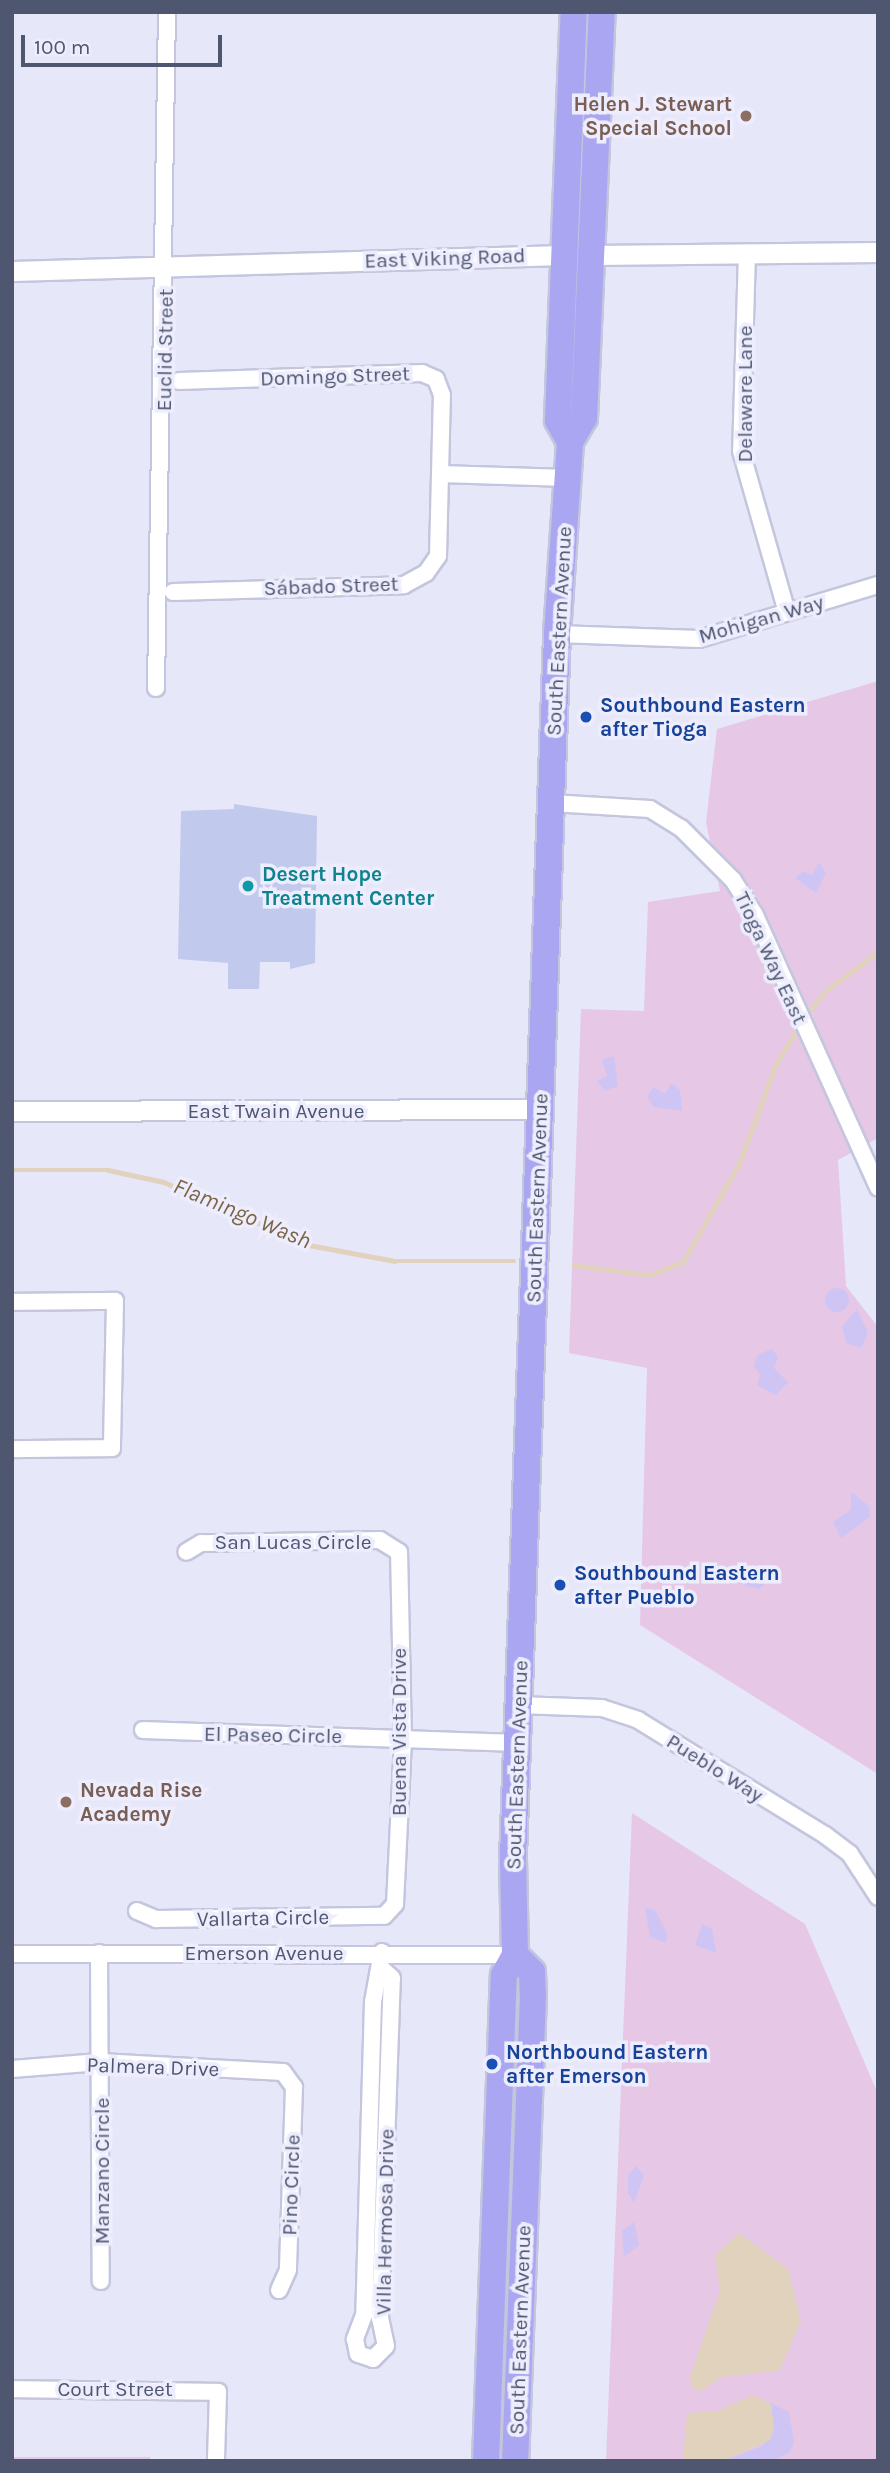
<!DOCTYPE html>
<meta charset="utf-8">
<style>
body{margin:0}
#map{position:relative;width:890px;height:2473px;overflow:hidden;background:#e7e7fa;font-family:Karla,sans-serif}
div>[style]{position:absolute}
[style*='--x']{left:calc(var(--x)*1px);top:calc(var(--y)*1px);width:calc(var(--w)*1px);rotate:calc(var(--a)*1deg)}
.green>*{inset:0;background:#e6c7e5}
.sand>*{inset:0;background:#cfc5f5}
.round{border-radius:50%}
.water>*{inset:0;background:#e1d2bd}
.stream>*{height:4.5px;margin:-2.25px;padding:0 2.25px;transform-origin:2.25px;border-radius:2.25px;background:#e1d2bd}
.building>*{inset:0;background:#c1c9ec}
.roads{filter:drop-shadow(2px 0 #c3c6dd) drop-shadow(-2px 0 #c3c6dd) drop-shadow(0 2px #c3c6dd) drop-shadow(0 -2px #c3c6dd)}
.minor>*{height:16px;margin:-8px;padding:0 8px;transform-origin:8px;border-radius:8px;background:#fff}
.tertiary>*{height:19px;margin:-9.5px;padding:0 9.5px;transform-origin:9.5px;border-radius:9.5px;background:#fff}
.primary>*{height:26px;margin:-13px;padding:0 13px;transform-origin:13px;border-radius:13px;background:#aaa6f1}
.dots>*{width:19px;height:19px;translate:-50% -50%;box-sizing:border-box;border:4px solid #ededfd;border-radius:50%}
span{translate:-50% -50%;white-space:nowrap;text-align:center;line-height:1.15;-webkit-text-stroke:7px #ededfd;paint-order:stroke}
.education-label{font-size:21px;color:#785e54;font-weight:700}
.right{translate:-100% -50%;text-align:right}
.left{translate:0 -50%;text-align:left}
.street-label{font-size:21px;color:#4e5670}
.transit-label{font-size:21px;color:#164399;font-weight:700}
.culture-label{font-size:21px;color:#0d838f;font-weight:700}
.water-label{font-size:23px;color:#7b6547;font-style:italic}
.frame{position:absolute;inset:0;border:14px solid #4e5670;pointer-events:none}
.scale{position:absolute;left:21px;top:35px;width:201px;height:32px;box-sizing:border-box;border:4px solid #4e5670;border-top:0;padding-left:9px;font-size:21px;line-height:24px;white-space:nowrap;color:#4e5670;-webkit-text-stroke:5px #ededfd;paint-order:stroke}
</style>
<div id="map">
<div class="green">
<i style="clip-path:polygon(878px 681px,878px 1138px,838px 1160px,846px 1286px,878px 1327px,878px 1774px,640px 1625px,647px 1368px,569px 1353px,581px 1009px,644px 1011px,648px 902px,720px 891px,706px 822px,717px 729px)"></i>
<i style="clip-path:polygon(632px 1813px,805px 1924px,878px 2094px,878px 2461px,606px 2461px)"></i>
<i style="clip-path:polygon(12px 2457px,150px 2457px,150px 2461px,12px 2461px)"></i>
</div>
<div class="sand">
<i style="clip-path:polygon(819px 862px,826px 873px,816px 893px,795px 878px,804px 871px,812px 875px)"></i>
<i style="clip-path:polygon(614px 1056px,618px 1086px,605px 1091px,597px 1081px,607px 1076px,602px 1059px)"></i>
<i style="clip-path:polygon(671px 1083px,680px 1090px,682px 1111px,654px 1107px,647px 1097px,653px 1087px,665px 1094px)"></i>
<i class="round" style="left:825px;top:1288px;width:24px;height:24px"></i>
<i style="clip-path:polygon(857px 1309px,868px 1333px,861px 1348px,846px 1343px,842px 1326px)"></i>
<i style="clip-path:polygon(772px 1349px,778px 1357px,774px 1368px,788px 1382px,776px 1395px,757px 1385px,760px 1374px,754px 1367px,757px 1355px)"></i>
<i style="clip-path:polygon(851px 1492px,869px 1506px,870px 1517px,841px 1538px,833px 1522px,851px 1510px)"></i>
<i style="clip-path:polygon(742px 1566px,752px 1572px,763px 1568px,765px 1584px,759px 1589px,746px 1586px,735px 1571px)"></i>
<i style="clip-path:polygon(645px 1908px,655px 1910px,667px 1933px,666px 1943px,650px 1937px)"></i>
<i style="clip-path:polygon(702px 1924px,712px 1929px,716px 1953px,695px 1945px)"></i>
<i style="clip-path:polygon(636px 2166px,644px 2176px,634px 2203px,628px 2193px,628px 2175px)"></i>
<i style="clip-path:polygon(634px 2222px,639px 2245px,624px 2257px,622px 2231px)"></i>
<i style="clip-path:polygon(769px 2402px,789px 2412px,794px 2443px,790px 2452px,774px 2461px,723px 2461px,762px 2446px,774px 2429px)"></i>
</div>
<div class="water">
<i style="clip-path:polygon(739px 2233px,788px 2269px,801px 2321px,780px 2370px,722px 2377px,701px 2391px,692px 2388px,690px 2377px,720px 2291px,715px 2255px)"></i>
<i style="clip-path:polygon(753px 2395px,771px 2404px,774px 2429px,770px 2440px,723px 2461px,683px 2461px,687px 2413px,718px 2411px)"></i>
</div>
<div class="stream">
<i style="--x:806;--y:1016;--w:30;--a:-53"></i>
<i style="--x:824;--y:992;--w:67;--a:-36.5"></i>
<i style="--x:12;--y:1170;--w:96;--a:0"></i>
<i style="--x:108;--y:1170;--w:57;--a:12.1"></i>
<i style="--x:164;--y:1182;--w:158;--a:23.5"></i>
<i style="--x:309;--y:1245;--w:87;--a:10.5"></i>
<i style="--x:395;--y:1261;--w:119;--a:0"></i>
<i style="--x:574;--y:1265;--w:76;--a:7.6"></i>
<i style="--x:649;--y:1275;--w:36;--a:-21"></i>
<i style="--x:683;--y:1262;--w:113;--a:-60.3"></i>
<i style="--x:739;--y:1164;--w:104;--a:-69.8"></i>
<i style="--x:775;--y:1066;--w:50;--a:-58.8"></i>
</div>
<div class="building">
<i style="clip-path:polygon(234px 804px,317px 816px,315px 963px,290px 969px,290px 962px,260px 962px,259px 989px,228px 989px,228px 963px,178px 959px,181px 811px,234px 809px)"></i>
</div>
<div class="roads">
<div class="minor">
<i style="--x:747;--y:253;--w:198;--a:91.7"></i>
<i style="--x:741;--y:451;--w:167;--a:74.1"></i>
<i style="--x:440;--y:474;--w:128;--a:1.8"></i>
<i style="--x:173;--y:592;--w:231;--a:-1.7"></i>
<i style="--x:404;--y:585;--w:25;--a:-29"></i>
<i style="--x:426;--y:573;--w:21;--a:-55"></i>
<i style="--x:438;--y:556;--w:161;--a:-88.6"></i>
<i style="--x:442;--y:395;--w:17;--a:-111"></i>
<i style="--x:436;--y:379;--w:15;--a:-157"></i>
<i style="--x:422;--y:373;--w:243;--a:178.1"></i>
<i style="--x:557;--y:634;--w:142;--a:2"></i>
<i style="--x:699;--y:639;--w:187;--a:-16.8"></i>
<i style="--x:156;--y:688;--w:676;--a:-89.07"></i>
<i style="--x:551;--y:803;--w:99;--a:3.5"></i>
<i style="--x:650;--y:809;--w:36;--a:32"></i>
<i style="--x:681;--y:828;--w:74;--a:45"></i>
<i style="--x:733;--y:880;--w:41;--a:57.8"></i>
<i style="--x:755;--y:915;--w:299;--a:65.7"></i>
<i style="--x:12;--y:1302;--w:103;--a:-0.6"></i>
<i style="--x:115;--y:1301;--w:147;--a:91.2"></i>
<i style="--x:112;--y:1448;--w:100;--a:179.4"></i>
<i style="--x:518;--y:1705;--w:84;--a:2"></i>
<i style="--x:602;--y:1708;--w:38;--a:18"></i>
<i style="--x:638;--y:1720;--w:220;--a:31.6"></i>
<i style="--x:825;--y:1835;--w:31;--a:37"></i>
<i style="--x:850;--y:1854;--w:51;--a:56.9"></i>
<i style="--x:143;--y:1730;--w:374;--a:2"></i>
<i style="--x:137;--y:1911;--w:21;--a:23"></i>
<i style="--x:156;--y:1919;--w:228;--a:-0.8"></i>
<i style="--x:384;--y:1916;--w:16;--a:-47"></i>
<i style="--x:395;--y:1904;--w:163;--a:-87.2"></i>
<i style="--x:403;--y:1741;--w:189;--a:-91.2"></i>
<i style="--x:399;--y:1552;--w:22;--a:-148"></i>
<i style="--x:380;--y:1540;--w:179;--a:179"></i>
<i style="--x:201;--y:1543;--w:17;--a:149"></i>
<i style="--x:382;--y:1952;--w:51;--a:100.2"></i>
<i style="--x:373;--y:2002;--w:313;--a:91.6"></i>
<i style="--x:364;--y:2315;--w:26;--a:111"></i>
<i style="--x:355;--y:2339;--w:15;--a:79"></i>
<i style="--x:358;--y:2354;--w:16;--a:18"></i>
<i style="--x:373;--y:2359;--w:18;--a:-45"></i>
<i style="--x:386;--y:2346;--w:29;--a:-102"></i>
<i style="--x:380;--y:2318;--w:340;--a:-88"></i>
<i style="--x:392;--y:1978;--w:13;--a:-138"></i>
<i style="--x:99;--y:1953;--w:328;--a:89.7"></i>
<i style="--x:12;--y:1954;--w:503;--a:0.11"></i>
<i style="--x:12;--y:2069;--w:88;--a:-4.5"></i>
<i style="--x:100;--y:2062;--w:183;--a:3.1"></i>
<i style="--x:283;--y:2072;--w:19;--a:54"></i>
<i style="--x:294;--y:2087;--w:183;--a:91.9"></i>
<i style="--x:288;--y:2270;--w:22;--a:114"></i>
<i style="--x:12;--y:2389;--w:206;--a:0.8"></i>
<i style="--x:218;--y:2392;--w:69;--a:91.7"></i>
</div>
<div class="tertiary">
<i style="--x:593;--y:255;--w:285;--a:-0.6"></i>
<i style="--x:12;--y:271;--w:551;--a:-1.66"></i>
<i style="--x:12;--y:1111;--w:528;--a:-0.22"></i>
</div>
<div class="primary">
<i style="--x:570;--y:442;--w:25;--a:-119"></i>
<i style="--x:558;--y:420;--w:408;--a:-87.8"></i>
<i style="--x:515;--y:1955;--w:24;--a:45"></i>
<i style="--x:532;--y:1972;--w:23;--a:88"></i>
<i style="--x:533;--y:1995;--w:466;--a:92.2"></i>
<i style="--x:486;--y:2461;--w:486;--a:-87.9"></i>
<i style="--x:504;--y:1975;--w:23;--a:-61"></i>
<i style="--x:515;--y:1955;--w:97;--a:-91.2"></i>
<i style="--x:513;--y:1858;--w:1225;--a:-87.94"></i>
<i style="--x:557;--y:634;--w:192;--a:-86.1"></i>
<i style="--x:570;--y:442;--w:28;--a:-60"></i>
<i style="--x:584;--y:418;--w:406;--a:-87.5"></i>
</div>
</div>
<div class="dots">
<i style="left:746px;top:116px;background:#8d6e63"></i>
<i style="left:586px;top:717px;background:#1a4fb4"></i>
<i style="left:248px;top:886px;background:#0f9aa8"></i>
<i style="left:560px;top:1585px;background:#1a4fb4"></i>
<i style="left:66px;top:1802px;background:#8d6e63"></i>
<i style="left:492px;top:2064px;background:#1a4fb4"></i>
</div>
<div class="education-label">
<span class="right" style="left:732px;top:116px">Helen J. Stewart<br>Special School</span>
<span class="left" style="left:80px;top:1802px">Nevada Rise<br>Academy</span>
</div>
<div class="street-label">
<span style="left:445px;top:258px;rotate:-2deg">East Viking Road</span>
<span style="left:165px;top:350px;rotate:-89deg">Euclid Street</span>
<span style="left:335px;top:376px;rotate:-2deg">Domingo Street</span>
<span style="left:745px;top:394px;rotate:-90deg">Delaware Lane</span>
<span style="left:331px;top:586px;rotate:-2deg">Sábado Street</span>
<span style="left:761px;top:619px;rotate:-16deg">Mohigan Way</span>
<span style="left:559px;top:631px;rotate:-87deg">South Eastern Avenue</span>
<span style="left:771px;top:958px;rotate:65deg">Tioga Way East</span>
<span style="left:276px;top:1111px">East Twain Avenue</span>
<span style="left:537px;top:1198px;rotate:-88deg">South Eastern Avenue</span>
<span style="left:293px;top:1542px">San Lucas Circle</span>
<span style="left:399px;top:1732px;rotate:-90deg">Buena Vista Drive</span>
<span style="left:273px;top:1735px;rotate:1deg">El Paseo Circle</span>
<span style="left:517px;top:1765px;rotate:-88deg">South Eastern Avenue</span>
<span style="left:715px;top:1768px;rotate:32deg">Pueblo Way</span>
<span style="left:263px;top:1918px;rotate:-1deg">Vallarta Circle</span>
<span style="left:264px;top:1953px">Emerson Avenue</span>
<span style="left:153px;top:2067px;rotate:2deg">Palmera Drive</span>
<span style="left:102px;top:2171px;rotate:-90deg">Manzano Circle</span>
<span style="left:291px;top:2185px;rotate:-88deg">Pino Circle</span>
<span style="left:385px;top:2222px;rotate:-89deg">Villa Hermosa Drive</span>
<span style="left:520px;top:2330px;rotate:-88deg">South Eastern Avenue</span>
<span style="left:115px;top:2389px">Court Street</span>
</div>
<div class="transit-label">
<span class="left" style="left:600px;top:717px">Southbound Eastern<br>after Tioga</span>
<span class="left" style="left:574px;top:1585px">Southbound Eastern<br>after Pueblo</span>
<span class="left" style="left:506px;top:2064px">Northbound Eastern<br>after Emerson</span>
</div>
<div class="culture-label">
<span class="left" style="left:262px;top:886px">Desert Hope<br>Treatment Center</span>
</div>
<div class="water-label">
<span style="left:242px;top:1214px;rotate:23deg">Flamingo Wash</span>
</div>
<div class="frame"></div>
<div class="scale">100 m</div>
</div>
